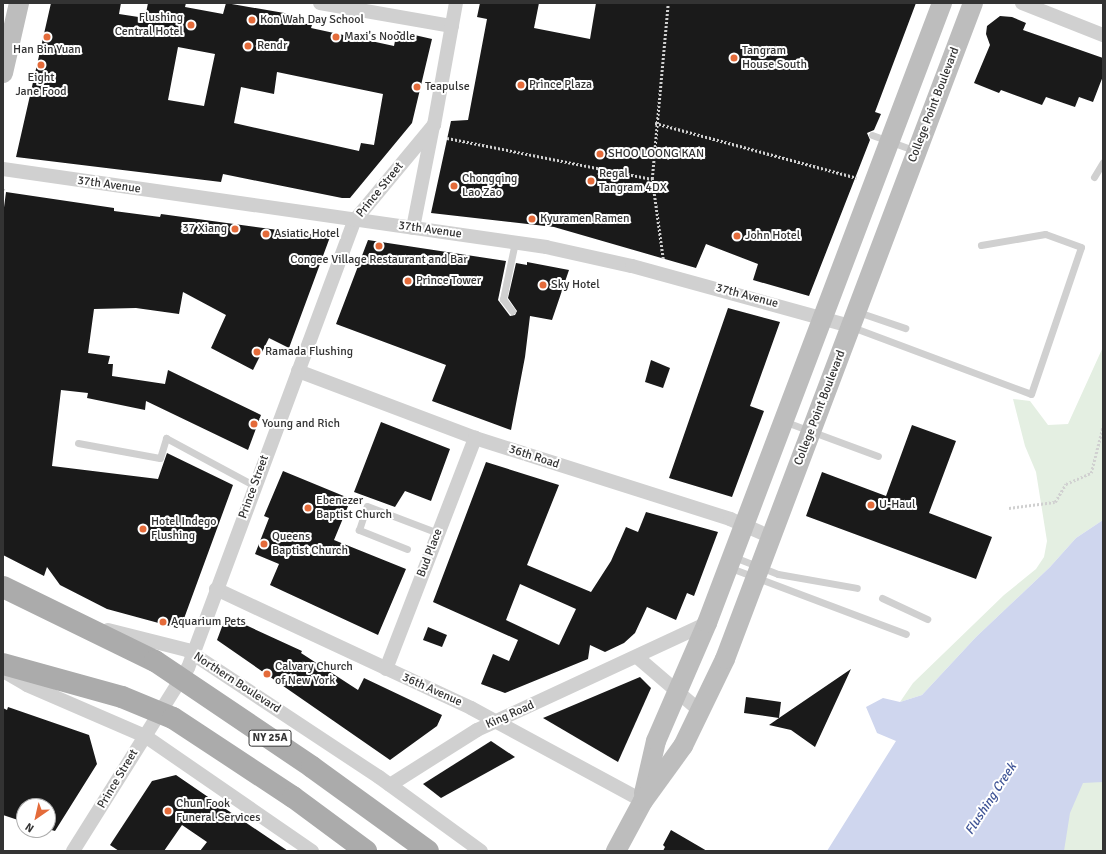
<!DOCTYPE html>
<style>
body{margin:0}
#map{position:relative;width:1106px;height:854px;overflow:hidden;background:#fff;font-family:Signika,sans-serif}
div>[style]{position:absolute}
[style*='--x']{left:calc(var(--x)*1px);top:calc(var(--y)*1px);width:calc(var(--w)*1px);rotate:calc(var(--a)*1deg)}
.green>*{inset:0;background:#e4efe2}
.water>*{inset:0;background:#cfd6ee}
.building>*{inset:0;background:#1a1a1a}
.path>*{height:2.5px;margin-top:-1.25px;transform-origin:0;background:repeating-linear-gradient(90deg,#d0d0d0 0 2px,transparent 0 4px)}
.service>*{height:7px;margin:-3.5px;padding:0 3.5px;transform-origin:3.5px;border-radius:3.5px;background:#d0d0d0}
.minor>*{height:14px;margin:-7px;padding:0 7px;transform-origin:7px;border-radius:7px;background:#d0d0d0}
.secondary>*{height:20px;margin:-10px;padding:0 10px;transform-origin:10px;border-radius:10px;background:#bdbdbd}
.primary>*{height:22px;margin:-11px;padding:0 11px;transform-origin:11px;border-radius:11px;background:#ababab}
.dots>*{width:11px;height:11px;translate:-50% -50%;box-sizing:border-box;border:2px solid #fff;border-radius:50%}
span{translate:-50% -50%;white-space:nowrap;text-align:center;line-height:1.15;-webkit-text-stroke:4px #fff;paint-order:stroke}
.shield-label span{padding:1px 3px;background:#fff;border:1px solid;border-radius:3px;-webkit-text-stroke-width:0}
.shield-label{font-size:11px;color:#333;font-weight:700}
.poi-label{font-size:12px;color:#333}
.right{translate:-100% -50%;text-align:right}
.left{translate:0 -50%;text-align:left}
.street-label{font-size:12px;color:#333}
.water-label{font-size:13px;color:#405596;font-style:italic}
.frame{position:absolute;inset:0;border:4px solid #333;pointer-events:none}
.north{position:absolute;left:16px;top:798px;width:40px;height:40px;box-sizing:border-box;background:#fff;border:1px solid #adadad;border-radius:50%;rotate:214deg;font-size:11px;font-weight:700;line-height:16px;text-align:center;color:#333}
.north::after{content:'';display:block;margin:auto;width:14px;height:18px;background:#e46b3a;clip-path:polygon(50% 0,100% 100%,50% 72%,0 100%)}
</style>
<div id="map">
<div class="green">
<i style="clip-path:polygon(1103px 347px,1103px 520px,1076px 538px,1050px 567px,976px 637px,922px 695px,900px 702px,913px 683px,1004px 595px,1036px 569px,1044px 557px,1047px 541px,1036px 472px,1025px 446px,1013px 399px,1030px 401px,1048px 425px,1068px 424px)"></i>
<i style="clip-path:polygon(1103px 777px,1103px 851px,1050px 851px,1067px 779px)"></i>
</div>
<div class="water">
<i style="clip-path:polygon(1103px 520px,1103px 782px,1083px 783px,1070px 813px,1064px 851px,827px 851px,896px 741px,877px 733px,866px 707px,883px 698px,900px 702px,922px 695px,976px 637px,1050px 567px,1076px 538px)"></i>
</div>
<div class="building">
<i style="clip-path:polygon(evenodd,51px 3px,121px 3px,119px 14px,145px 18px,148px 3px,186px 3px,185px 7px,223px 14px,226px 3px,290px 14px,288px 20px,312px 25px,311px 28px,394px 46px,397px 31px,432px 39px,412px 123px,350px 198px,342px 198px,223px 174px,221px 182px,16px 157px,51px 3px,178px 47px,215px 54px,204px 106px,168px 100px,178px 47px,51px 3px,277px 72px,383px 94px,374px 145px,361px 143px,359px 151px,234px 123px,241px 87px,274px 94px,277px 72px)"></i>
<i style="clip-path:polygon(480px 3px,539px 3px,534px 28px,590px 39px,596px 3px,916px 3px,875px 112px,881px 114px,874px 130px,867px 133px,870px 140px,809px 296px,753px 280px,758px 264px,706px 244px,696px 268px,554px 227px,431px 213px,451px 121px,468px 120px,487px 19px,477px 17px)"></i>
<i style="clip-path:polygon(1000px 16px,1012px 17px,1026px 23px,1023px 30px,1103px 58px,1103px 76px,1093px 102px,1079px 97px,1075px 107px,1046px 97px,1042px 105px,1001px 90px,999px 93px,974px 83px,990px 45px,986px 34px,987px 26px)"></i>
<i style="clip-path:polygon(6px 192px,114px 208px,114px 211px,160px 217px,161px 214px,330px 237px,289px 348px,269px 338px,253px 370px,211px 348px,226px 315px,183px 292px,179px 314px,136px 308px,94px 309px,88px 353px,110px 356px,108px 364px,113px 364px,112px 376px,165px 384px,168px 370px,261px 415px,248px 450px,146px 401px,145px 410px,87px 398px,88px 393px,61px 390px,52px 466px,158px 479px,167px 453px,233px 485px,182px 624px,177px 628px,107px 609px,60px 585px,47px 567px,44px 576px,3px 555px,3px 215px)"></i>
<i style="clip-path:polygon(368px 240px,506px 261px,498px 300px,510px 316px,515px 315px,517px 311px,508px 298px,516px 263px,527px 265px,527px 262px,569px 270px,552px 320px,530px 316px,525px 357px,511px 430px,432px 401px,446px 365px,336px 324px)"></i>
<i style="clip-path:polygon(728px 308px,780px 322px,750px 406px,764px 411px,732px 497px,669px 478px)"></i>
<i style="clip-path:polygon(651px 360px,670px 368px,663px 388px,645px 382px)"></i>
<i style="clip-path:polygon(381px 422px,450px 449px,431px 501px,405px 491px,395px 507px,354px 492px)"></i>
<i style="clip-path:polygon(912px 425px,956px 441px,929px 513px,992px 537px,976px 579px,806px 516px,822px 472px,886px 496px)"></i>
<i style="clip-path:polygon(evenodd,486px 462px,559px 485px,527px 565px,591px 592px,611px 561px,626px 527px,638px 532px,646px 512px,718px 532px,694px 596px,687px 593px,676px 620px,647px 607px,635px 633px,624px 643px,605px 652px,590px 645px,588px 659px,505px 693px,481px 684px,493px 654px,509px 661px,518px 640px,433px 602px,486px 462px,520px 584px,576px 609px,559px 645px,506px 620px,520px 584px)"></i>
<i style="clip-path:polygon(283px 471px,351px 499px,334px 540px,406px 569px,378px 635px,270px 585px,279px 564px,255px 554px,269px 518px,264px 516px)"></i>
<i style="clip-path:polygon(226px 616px,302px 651px,301px 653px,358px 690px,364px 678px,442px 715px,437px 726px,390px 760px,217px 640px)"></i>
<i style="clip-path:polygon(428px 627px,447px 635px,442px 647px,423px 640px)"></i>
<i style="clip-path:polygon(851px 669px,815px 747px,791px 730px,769px 725px,779px 718px,744px 713px,746px 697px,781px 702px,779px 718px)"></i>
<i style="clip-path:polygon(640px 677px,651px 688px,618px 762px,543px 718px)"></i>
<i style="clip-path:polygon(8px 707px,89px 735px,97px 764px,55px 831px,48px 829px,48px 806px,24px 806px,24px 822px,3px 815px,3px 708px,7px 710px)"></i>
<i style="clip-path:polygon(491px 741px,515px 757px,441px 798px,423px 784px)"></i>
<i style="clip-path:polygon(176px 775px,211px 799px,288px 851px,200px 851px,207px 842px,182px 825px,164px 851px,119px 851px,110px 845px,152px 781px)"></i>
<i style="clip-path:polygon(671px 830px,707px 851px,663px 851px,665px 847px,663px 845px)"></i>
</div>
<div class="path">
<i style="--x:655;--y:123;--w:209;--a:15.2"></i>
<i style="--x:447;--y:138;--w:209;--a:11.3"></i>
<i style="--x:3;--y:190;--w:3;--a:-72"></i>
<i style="--x:663;--y:259;--w:81;--a:-97.8"></i>
<i style="--x:652;--y:179;--w:177;--a:-84.8"></i>
<i style="--x:1009;--y:508;--w:46;--a:-7.4"></i>
<i style="--x:1055;--y:502;--w:21;--a:-59"></i>
<i style="--x:1066;--y:484;--w:27;--a:-24"></i>
<i style="--x:1091;--y:473;--w:49;--a:-75.7"></i>
</div>
<div class="service">
<i style="--x:872;--y:135;--w:47;--a:20"></i>
<i style="--x:1094;--y:177;--w:17;--a:-59"></i>
<i style="--x:512;--y:311;--w:15;--a:-127"></i>
<i style="--x:503;--y:299;--w:58;--a:-78.1"></i>
<i style="--x:858;--y:312;--w:50;--a:18.8"></i>
<i style="--x:852;--y:327;--w:191;--a:20.5"></i>
<i style="--x:1031;--y:394;--w:155;--a:-71.2"></i>
<i style="--x:1081;--y:247;--w:38;--a:-160"></i>
<i style="--x:1045;--y:234;--w:65;--a:170.2"></i>
<i style="--x:786;--y:422;--w:98;--a:20.3"></i>
<i style="--x:78;--y:443;--w:83;--a:10.4"></i>
<i style="--x:160;--y:458;--w:21;--a:-73"></i>
<i style="--x:166;--y:438;--w:101;--a:28.3"></i>
<i style="--x:407;--y:549;--w:52;--a:-158.4"></i>
<i style="--x:359;--y:530;--w:25;--a:-72"></i>
<i style="--x:367;--y:506;--w:76;--a:20.8"></i>
<i style="--x:734;--y:557;--w:47;--a:21.1"></i>
<i style="--x:778;--y:574;--w:80;--a:10"></i>
<i style="--x:728;--y:567;--w:190;--a:20.6"></i>
<i style="--x:882;--y:598;--w:50;--a:25"></i>
</div>
<div class="minor">
<i style="--x:320;--y:3;--w:134;--a:9.9"></i>
<i style="--x:1022;--y:3;--w:87;--a:21.6"></i>
<i style="--x:3;--y:169;--w:549;--a:8.17"></i>
<i style="--x:546;--y:247;--w:88;--a:12.5"></i>
<i style="--x:632;--y:266;--w:226;--a:15.4"></i>
<i style="--x:413;--y:228;--w:104;--a:-78.9"></i>
<i style="--x:298;--y:371;--w:189;--a:20.7"></i>
<i style="--x:475;--y:438;--w:268;--a:17.6"></i>
<i style="--x:730;--y:519;--w:45;--a:23.7"></i>
<i style="--x:216;--y:589;--w:281;--a:25"></i>
<i style="--x:471;--y:708;--w:196;--a:28.4"></i>
<i style="--x:108;--y:630;--w:81;--a:14.2"></i>
<i style="--x:187;--y:650;--w:230;--a:33.5"></i>
<i style="--x:379;--y:777;--w:126;--a:36"></i>
<i style="--x:637;--y:657;--w:83;--a:40.6"></i>
<i style="--x:386;--y:669;--w:248;--a:-68.9"></i>
<i style="--x:3;--y:671;--w:28;--a:30"></i>
<i style="--x:27;--y:685;--w:129;--a:23.4"></i>
<i style="--x:145;--y:736;--w:203;--a:34.6"></i>
<i style="--x:390;--y:785;--w:103;--a:-32.3"></i>
<i style="--x:477;--y:730;--w:254;--a:-24.9"></i>
<i style="--x:73;--y:851;--w:216;--a:-57.9"></i>
<i style="--x:188;--y:668;--w:478;--a:-69.6"></i>
<i style="--x:355;--y:220;--w:124;--a:-50.3"></i>
<i style="--x:434;--y:125;--w:124;--a:-79.8"></i>
</div>
<div class="secondary">
<i style="--x:3;--y:73;--w:72;--a:-77.1"></i>
<i style="--x:644;--y:793;--w:53;--a:-77"></i>
<i style="--x:656;--y:741;--w:129;--a:-66.6"></i>
<i style="--x:707;--y:623;--w:663;--a:-69.24"></i>
<i style="--x:616;--y:851;--w:57;--a:-61.6"></i>
<i style="--x:643;--y:801;--w:68;--a:-54"></i>
<i style="--x:683;--y:746;--w:97;--a:-64.2"></i>
<i style="--x:725;--y:659;--w:701;--a:-69.29"></i>
</div>
<div class="primary">
<i style="--x:3;--y:587;--w:169;--a:26"></i>
<i style="--x:155;--y:661;--w:189;--a:34"></i>
<i style="--x:312;--y:767;--w:143;--a:35.9"></i>
<i style="--x:3;--y:664;--w:123;--a:15.5"></i>
<i style="--x:122;--y:697;--w:55;--a:22.4"></i>
<i style="--x:173;--y:718;--w:144;--a:33.4"></i>
<i style="--x:293;--y:797;--w:91;--a:36.5"></i>
</div>
<div class="dots">
<i style="left:252px;top:20px;background:#e46b3a"></i>
<i style="left:191px;top:25px;background:#e46b3a"></i>
<i style="left:47px;top:37px;background:#e46b3a"></i>
<i style="left:336px;top:37px;background:#e46b3a"></i>
<i style="left:248px;top:46px;background:#e46b3a"></i>
<i style="left:734px;top:58px;background:#e46b3a"></i>
<i style="left:41px;top:65px;background:#e46b3a"></i>
<i style="left:521px;top:85px;background:#e46b3a"></i>
<i style="left:417px;top:87px;background:#e46b3a"></i>
<i style="left:600px;top:154px;background:#e46b3a"></i>
<i style="left:591px;top:181px;background:#e46b3a"></i>
<i style="left:454px;top:186px;background:#e46b3a"></i>
<i style="left:532px;top:219px;background:#e46b3a"></i>
<i style="left:235px;top:229px;background:#e46b3a"></i>
<i style="left:266px;top:234px;background:#e46b3a"></i>
<i style="left:737px;top:236px;background:#e46b3a"></i>
<i style="left:379px;top:246px;background:#e46b3a"></i>
<i style="left:408px;top:281px;background:#e46b3a"></i>
<i style="left:543px;top:285px;background:#e46b3a"></i>
<i style="left:257px;top:352px;background:#e46b3a"></i>
<i style="left:254px;top:424px;background:#e46b3a"></i>
<i style="left:871px;top:505px;background:#e46b3a"></i>
<i style="left:308px;top:508px;background:#e46b3a"></i>
<i style="left:143px;top:529px;background:#e46b3a"></i>
<i style="left:264px;top:544px;background:#e46b3a"></i>
<i style="left:163px;top:622px;background:#e46b3a"></i>
<i style="left:267px;top:674px;background:#e46b3a"></i>
<i style="left:168px;top:811px;background:#e46b3a"></i>
</div>
<div class="shield-label">
<span style="left:270px;top:738px">NY 25A</span>
</div>
<div class="poi-label">
<span class="right" style="left:183px;top:25px">Flushing<br>Central Hotel</span>
<span class="left" style="left:260px;top:20px">Kon Wah Day School</span>
<span class="left" style="left:344px;top:37px">Maxi's Noodle</span>
<span class="left" style="left:257px;top:46px">Rendr</span>
<span style="left:47px;top:50px">Han Bin Yuan</span>
<span class="left" style="left:742px;top:58px">Tangram<br>House South</span>
<span style="left:41px;top:85px">Eight<br>Jane Food</span>
<span class="left" style="left:529px;top:85px">Prince Plaza</span>
<span class="left" style="left:425px;top:87px">Teapulse</span>
<span class="left" style="left:608px;top:154px">SHOO LOONG KAN</span>
<span class="left" style="left:599px;top:181px">Regal<br>Tangram 4DX</span>
<span class="left" style="left:462px;top:186px">Chongqing<br>Lao Zao</span>
<span class="left" style="left:540px;top:219px">Kyuramen Ramen</span>
<span class="right" style="left:227px;top:229px">37 Xiang</span>
<span class="left" style="left:274px;top:234px">Asiatic Hotel</span>
<span class="left" style="left:745px;top:236px">John Hotel</span>
<span style="left:379px;top:260px">Congee Village Restaurant and Bar</span>
<span class="left" style="left:416px;top:281px">Prince Tower</span>
<span class="left" style="left:551px;top:285px">Sky Hotel</span>
<span class="left" style="left:265px;top:352px">Ramada Flushing</span>
<span class="left" style="left:262px;top:424px">Young and Rich</span>
<span class="left" style="left:316px;top:508px">Ebenezer<br>Baptist Church</span>
<span class="left" style="left:879px;top:505px">U-Haul</span>
<span class="left" style="left:151px;top:529px">Hotel Indego<br>Flushing</span>
<span class="left" style="left:272px;top:544px">Queens<br>Baptist Church</span>
<span class="left" style="left:171px;top:622px">Aquarium Pets</span>
<span class="left" style="left:275px;top:674px">Calvary Church<br>of New York</span>
<span class="left" style="left:176px;top:811px">Chun Fook<br>Funeral Services</span>
</div>
<div class="street-label">
<span style="left:934px;top:105px;rotate:-69deg">College Point Boulevard</span>
<span style="left:109px;top:185px;rotate:8deg">37th Avenue</span>
<span style="left:380px;top:190px;rotate:-51deg">Prince Street</span>
<span style="left:430px;top:230px;rotate:8deg">37th Avenue</span>
<span style="left:747px;top:296px;rotate:15deg">37th Avenue</span>
<span style="left:820px;top:408px;rotate:-69deg">College Point Boulevard</span>
<span style="left:534px;top:457px;rotate:18deg">36th Road</span>
<span style="left:254px;top:487px;rotate:-70deg">Prince Street</span>
<span style="left:430px;top:553px;rotate:-69deg">Bud Place</span>
<span style="left:237px;top:683px;rotate:33deg">Northern Boulevard</span>
<span style="left:432px;top:690px;rotate:24deg">36th Avenue</span>
<span style="left:510px;top:715px;rotate:-24deg">King Road</span>
<span style="left:118px;top:779px;rotate:-59deg">Prince Street</span>
</div>
<div class="water-label">
<span style="left:991px;top:799px;rotate:-57deg">Flushing Creek</span>
</div>
<div class="frame"></div>
<div class="north">N</div>
</div>
